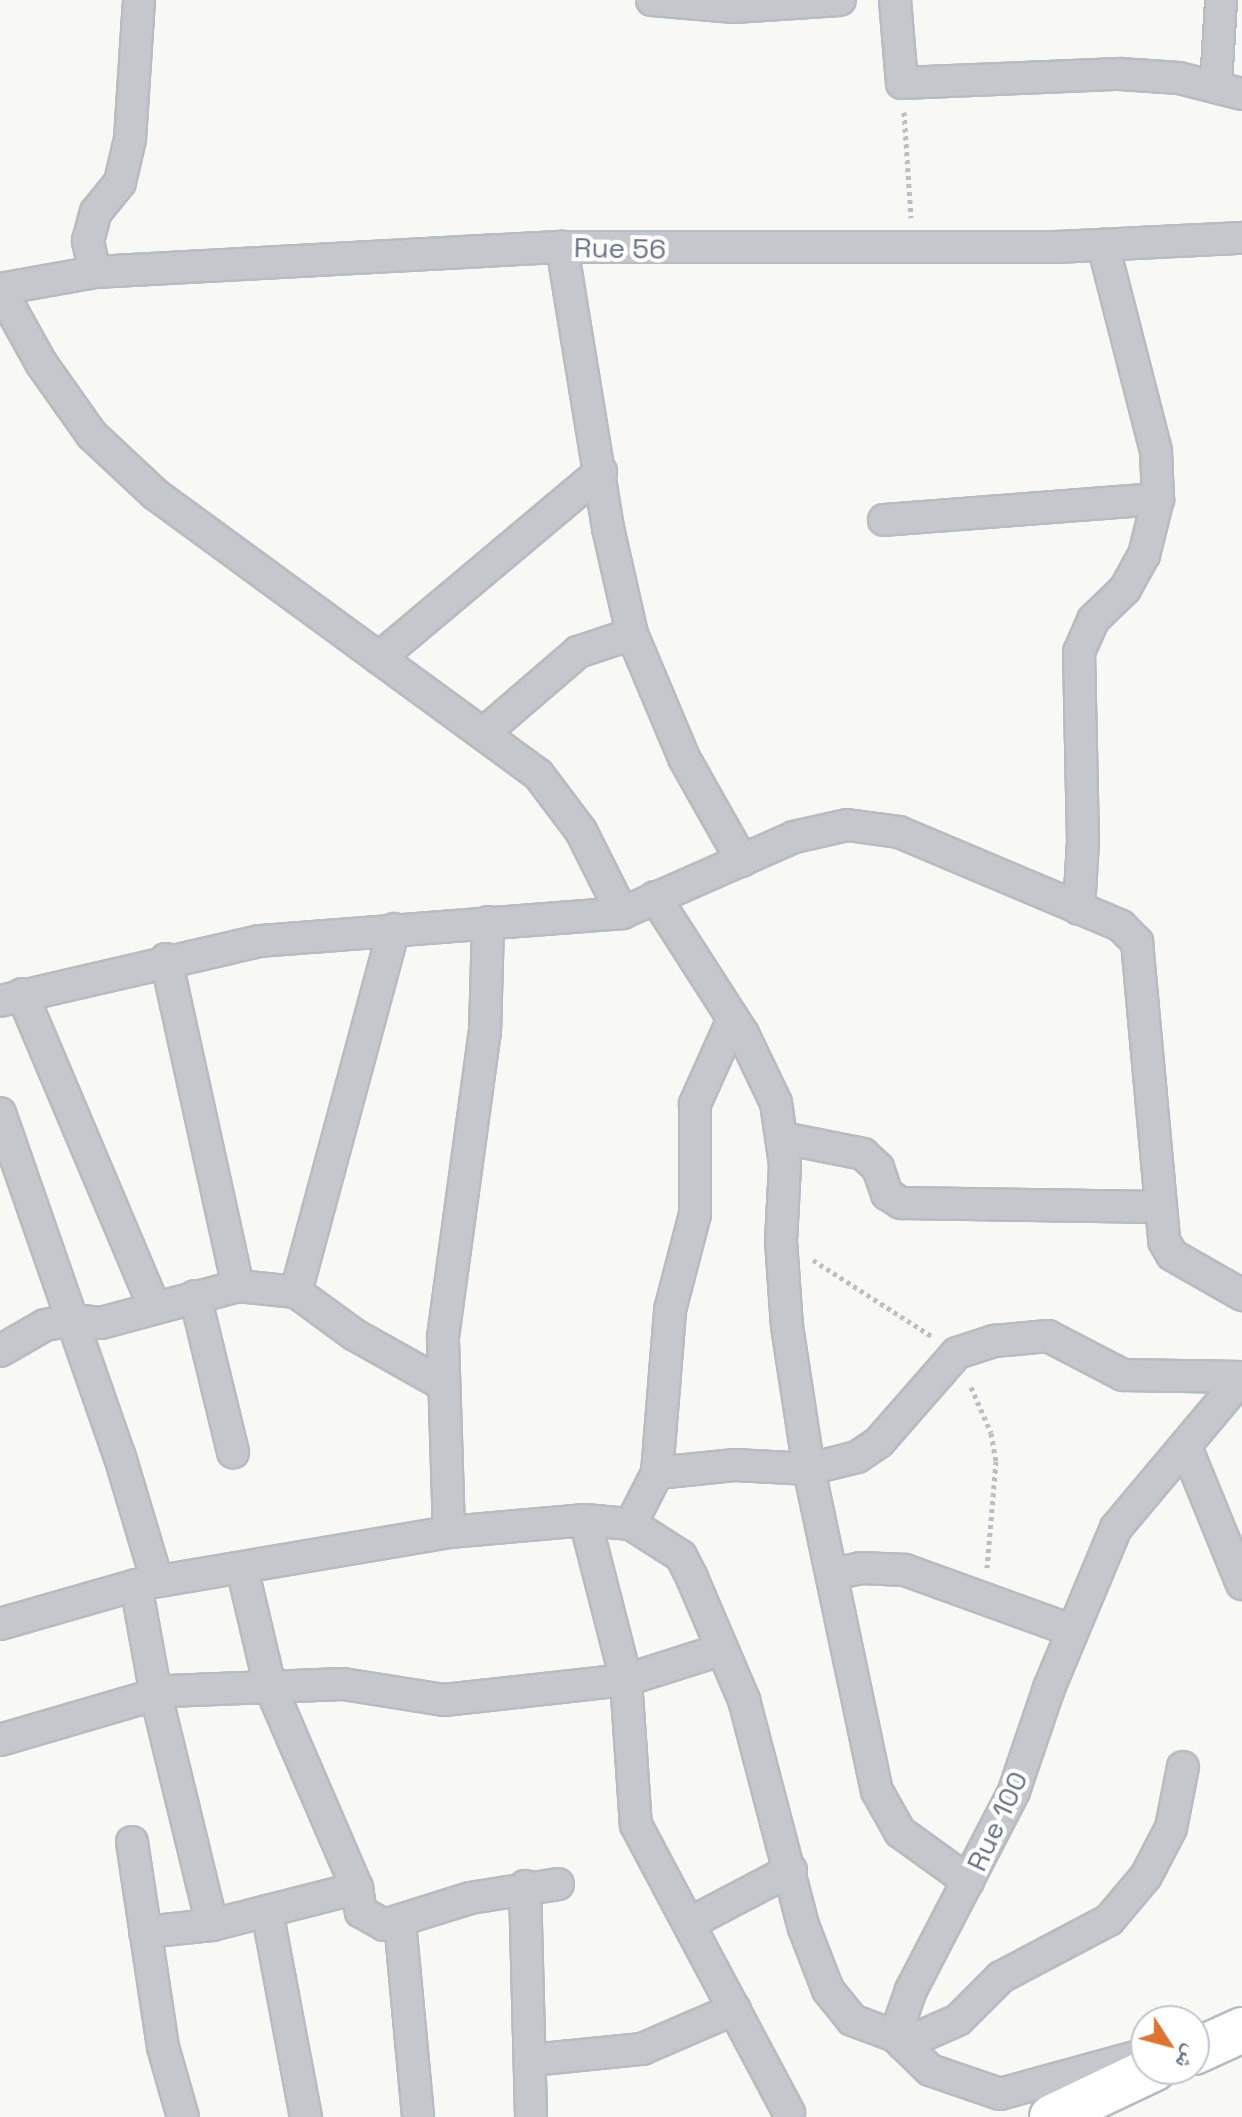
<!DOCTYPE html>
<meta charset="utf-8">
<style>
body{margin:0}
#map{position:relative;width:1242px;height:2117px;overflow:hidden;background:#f8f8f5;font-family:"Space Grotesk","Noto Naskh Arabic",sans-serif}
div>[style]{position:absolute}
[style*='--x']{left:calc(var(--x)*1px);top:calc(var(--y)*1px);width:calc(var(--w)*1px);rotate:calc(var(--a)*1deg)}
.path>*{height:5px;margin-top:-2.5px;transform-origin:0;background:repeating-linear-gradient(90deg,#bcbec1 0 4px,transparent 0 8px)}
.roads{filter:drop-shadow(2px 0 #b8bcc2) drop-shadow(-2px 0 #b8bcc2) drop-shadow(0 2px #b8bcc2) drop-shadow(0 -2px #b8bcc2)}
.street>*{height:30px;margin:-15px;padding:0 15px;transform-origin:15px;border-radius:15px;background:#c4c7cb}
.secondary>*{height:44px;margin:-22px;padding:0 22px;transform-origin:22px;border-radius:22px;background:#fff}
span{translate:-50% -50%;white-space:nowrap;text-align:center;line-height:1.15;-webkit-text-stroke:8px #fff;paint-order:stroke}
.street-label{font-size:28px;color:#687486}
.north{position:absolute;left:1130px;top:2005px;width:80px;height:80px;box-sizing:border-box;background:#fff;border:2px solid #c3c7cf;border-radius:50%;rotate:126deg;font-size:22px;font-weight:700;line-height:32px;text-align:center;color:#687486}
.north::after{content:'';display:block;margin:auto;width:28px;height:36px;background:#de742f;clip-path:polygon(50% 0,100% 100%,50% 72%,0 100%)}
</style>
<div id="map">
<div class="path">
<i style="--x:904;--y:112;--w:106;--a:86.2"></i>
<i style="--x:813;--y:1260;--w:143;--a:32.7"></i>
<i style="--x:971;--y:1387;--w:50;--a:66.5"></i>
<i style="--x:991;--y:1433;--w:28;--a:80"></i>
<i style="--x:996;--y:1461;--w:107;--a:94.8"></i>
</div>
<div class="roads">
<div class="street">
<i style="--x:652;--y:0;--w:82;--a:4.9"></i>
<i style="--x:734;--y:7;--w:106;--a:-3.8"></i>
<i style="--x:895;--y:0;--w:83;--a:85.2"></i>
<i style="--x:902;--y:83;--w:218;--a:-2.4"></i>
<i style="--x:1120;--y:74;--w:59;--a:3.9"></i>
<i style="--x:1179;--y:78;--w:65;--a:14.3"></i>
<i style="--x:1216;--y:85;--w:85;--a:-86.6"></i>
<i style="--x:562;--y:247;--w:285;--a:80.7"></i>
<i style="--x:608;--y:528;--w:109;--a:77.2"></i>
<i style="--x:632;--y:634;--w:134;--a:67.2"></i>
<i style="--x:684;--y:758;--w:118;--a:60.6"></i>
<i style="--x:95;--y:272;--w:32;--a:-103"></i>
<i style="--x:88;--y:241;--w:30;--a:-75"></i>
<i style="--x:96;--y:212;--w:38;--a:-51"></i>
<i style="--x:120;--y:182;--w:44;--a:-76.9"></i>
<i style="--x:130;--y:139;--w:139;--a:-86.3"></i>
<i style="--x:0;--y:289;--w:97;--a:-10.1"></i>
<i style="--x:95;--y:272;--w:468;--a:-3.1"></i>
<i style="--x:562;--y:247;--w:493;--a:0"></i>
<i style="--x:1055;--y:247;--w:187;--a:-2.8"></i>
<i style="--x:0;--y:289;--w:85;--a:61"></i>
<i style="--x:41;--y:363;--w:88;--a:54.7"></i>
<i style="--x:92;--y:435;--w:86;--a:43.1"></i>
<i style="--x:155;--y:494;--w:474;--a:36.2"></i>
<i style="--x:538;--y:774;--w:71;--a:53"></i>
<i style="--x:581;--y:831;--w:92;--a:63.4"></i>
<i style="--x:884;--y:520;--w:275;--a:-4.4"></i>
<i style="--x:379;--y:658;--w:290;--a:-40"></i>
<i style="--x:485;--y:732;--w:123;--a:-40.7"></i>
<i style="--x:578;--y:652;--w:57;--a:-18.4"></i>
<i style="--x:655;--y:897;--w:163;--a:57.3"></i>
<i style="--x:743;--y:1034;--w:76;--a:64.4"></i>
<i style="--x:776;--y:1103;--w:63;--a:81.7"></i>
<i style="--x:785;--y:1165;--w:76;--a:93"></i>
<i style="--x:781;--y:1241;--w:85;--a:86"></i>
<i style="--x:787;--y:1326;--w:145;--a:81.3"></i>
<i style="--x:809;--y:1469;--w:329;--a:78.1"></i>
<i style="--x:877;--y:1791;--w:47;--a:60.7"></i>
<i style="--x:900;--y:1832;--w:84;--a:35.8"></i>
<i style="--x:1079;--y:909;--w:67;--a:-86.6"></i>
<i style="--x:1083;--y:842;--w:190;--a:-91.2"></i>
<i style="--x:1079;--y:652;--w:35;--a:-66"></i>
<i style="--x:1093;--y:620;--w:45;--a:-44.1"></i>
<i style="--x:1125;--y:589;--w:39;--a:-61"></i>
<i style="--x:1144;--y:555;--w:58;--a:-76"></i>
<i style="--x:1158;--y:499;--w:48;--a:-92.4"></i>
<i style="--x:1156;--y:451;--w:213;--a:-104.4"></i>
<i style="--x:166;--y:959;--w:335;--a:77.6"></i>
<i style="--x:22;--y:994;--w:339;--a:67.1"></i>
<i style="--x:0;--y:1001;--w:267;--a:-13"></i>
<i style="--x:260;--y:941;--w:363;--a:-4.4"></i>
<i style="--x:622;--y:913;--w:188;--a:-23.8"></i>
<i style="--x:794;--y:837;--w:54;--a:-12.8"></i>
<i style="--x:847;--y:825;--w:52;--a:7.7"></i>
<i style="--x:899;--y:832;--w:241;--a:22.9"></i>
<i style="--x:1121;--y:926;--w:23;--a:45"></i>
<i style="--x:1137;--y:942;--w:300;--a:84.8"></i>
<i style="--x:1164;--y:1241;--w:16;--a:60"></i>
<i style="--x:1172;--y:1255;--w:81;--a:29.7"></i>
<i style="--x:0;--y:1113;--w:364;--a:70.8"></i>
<i style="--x:120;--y:1457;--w:128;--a:73.3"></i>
<i style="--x:783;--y:1138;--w:82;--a:11.3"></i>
<i style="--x:863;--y:1154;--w:21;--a:43"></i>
<i style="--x:878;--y:1168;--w:28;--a:71"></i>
<i style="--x:887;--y:1194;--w:17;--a:33"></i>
<i style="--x:901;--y:1203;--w:258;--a:0.9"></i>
<i style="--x:296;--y:1292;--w:376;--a:-74.9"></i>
<i style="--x:195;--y:1296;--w:161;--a:76.3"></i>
<i style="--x:0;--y:1351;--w:52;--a:-30"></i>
<i style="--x:45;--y:1325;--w:28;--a:-10"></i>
<i style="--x:73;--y:1320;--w:28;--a:6"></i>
<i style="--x:101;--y:1323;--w:142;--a:-15.1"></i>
<i style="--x:238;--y:1286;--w:58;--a:5.9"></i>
<i style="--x:296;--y:1292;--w:73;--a:36.1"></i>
<i style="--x:355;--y:1335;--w:102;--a:29.3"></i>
<i style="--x:1186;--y:1447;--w:148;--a:67.8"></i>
<i style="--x:657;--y:1473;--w:164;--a:-85.4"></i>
<i style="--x:670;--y:1310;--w:99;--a:-75.4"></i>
<i style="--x:695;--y:1214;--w:110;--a:-90"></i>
<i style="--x:695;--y:1104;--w:93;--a:-65.9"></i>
<i style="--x:585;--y:1520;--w:165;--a:75.6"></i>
<i style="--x:626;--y:1680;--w:145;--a:86.1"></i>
<i style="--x:636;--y:1825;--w:326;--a:62"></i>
<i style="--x:631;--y:1524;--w:57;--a:-63"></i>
<i style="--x:657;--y:1473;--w:78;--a:-5.9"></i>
<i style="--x:735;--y:1465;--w:74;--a:3.1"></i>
<i style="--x:809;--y:1469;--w:49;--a:-14"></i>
<i style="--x:857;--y:1457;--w:27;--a:-34"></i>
<i style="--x:879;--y:1442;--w:118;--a:-48.8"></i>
<i style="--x:957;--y:1353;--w:40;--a:-18"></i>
<i style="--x:995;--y:1341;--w:53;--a:-5.4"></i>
<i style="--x:1048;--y:1336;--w:85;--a:27.5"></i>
<i style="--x:1123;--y:1375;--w:119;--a:1"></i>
<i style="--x:449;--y:1532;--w:195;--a:-91.8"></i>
<i style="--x:443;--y:1337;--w:308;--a:-82.2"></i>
<i style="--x:485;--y:1032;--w:110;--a:-88.4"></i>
<i style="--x:242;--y:1568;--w:121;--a:76.7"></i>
<i style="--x:270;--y:1686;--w:220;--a:66.7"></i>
<i style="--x:833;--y:1574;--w:29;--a:-12"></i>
<i style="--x:861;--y:1568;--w:44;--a:2.6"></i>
<i style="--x:905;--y:1570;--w:177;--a:19.9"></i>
<i style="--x:136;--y:1585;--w:112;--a:79.7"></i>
<i style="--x:156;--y:1695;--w:237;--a:76.3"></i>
<i style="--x:0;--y:1624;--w:141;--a:-16"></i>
<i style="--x:136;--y:1585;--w:317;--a:-9.6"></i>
<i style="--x:449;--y:1532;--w:137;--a:-5"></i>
<i style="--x:585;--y:1520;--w:46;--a:5"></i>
<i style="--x:631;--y:1524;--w:59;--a:32.6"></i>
<i style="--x:681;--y:1556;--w:25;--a:63"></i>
<i style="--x:692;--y:1578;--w:133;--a:66.9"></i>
<i style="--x:744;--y:1700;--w:236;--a:75.3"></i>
<i style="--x:804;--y:1928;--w:66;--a:68.8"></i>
<i style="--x:828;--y:1990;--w:38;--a:51"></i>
<i style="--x:852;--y:2020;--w:46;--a:20.4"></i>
<i style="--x:0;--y:1740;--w:175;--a:-16.3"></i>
<i style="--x:168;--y:1691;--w:175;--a:-2.3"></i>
<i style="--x:343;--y:1684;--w:102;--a:9"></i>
<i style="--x:444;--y:1700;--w:183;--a:-6.3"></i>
<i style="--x:626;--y:1680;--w:99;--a:-17.7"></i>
<i style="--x:132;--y:1842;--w:207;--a:81.4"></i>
<i style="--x:163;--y:2047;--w:73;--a:74.1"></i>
<i style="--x:525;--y:1886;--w:231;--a:88.5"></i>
<i style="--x:267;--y:1911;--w:210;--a:79.3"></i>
<i style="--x:400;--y:1922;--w:196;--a:84.7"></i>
<i style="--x:690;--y:1923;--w:114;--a:-27.7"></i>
<i style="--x:145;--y:1932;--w:67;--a:-6"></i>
<i style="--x:212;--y:1925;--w:150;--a:-14.3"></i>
<i style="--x:357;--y:1888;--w:24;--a:81"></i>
<i style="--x:361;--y:1912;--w:26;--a:29"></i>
<i style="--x:384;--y:1925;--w:90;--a:-17.4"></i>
<i style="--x:470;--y:1898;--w:89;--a:-9"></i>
<i style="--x:903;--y:2044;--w:60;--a:-23.6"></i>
<i style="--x:958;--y:2020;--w:61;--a:-45"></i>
<i style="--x:1001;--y:1977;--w:122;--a:-27.8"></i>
<i style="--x:1109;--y:1920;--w:57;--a:-49.9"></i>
<i style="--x:1146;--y:1876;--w:54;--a:-62.5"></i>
<i style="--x:1171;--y:1828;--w:62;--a:-78.9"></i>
<i style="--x:1146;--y:2054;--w:151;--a:164.7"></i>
<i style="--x:1000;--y:2094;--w:74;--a:-161.1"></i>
<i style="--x:930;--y:2070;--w:49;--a:-135.8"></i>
<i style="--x:895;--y:2036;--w:49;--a:-70.8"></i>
<i style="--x:911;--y:1990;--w:224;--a:-62.6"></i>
<i style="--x:1014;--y:1791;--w:109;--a:-71.2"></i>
<i style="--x:1049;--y:1688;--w:173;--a:-67.3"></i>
<i style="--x:1116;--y:1528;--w:196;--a:-50"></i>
<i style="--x:531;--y:2060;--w:112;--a:-5.7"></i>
<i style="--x:642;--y:2049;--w:101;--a:-23.3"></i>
</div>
<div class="secondary">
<i style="--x:1194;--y:2052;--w:53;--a:-24.6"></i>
<i style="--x:1052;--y:2117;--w:112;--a:-25.4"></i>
</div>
</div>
<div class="street-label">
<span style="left:620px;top:248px;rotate:1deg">Rue 56</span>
<span style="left:997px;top:1821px;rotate:-65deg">Rue 100</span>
</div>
<div class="north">ش</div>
</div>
